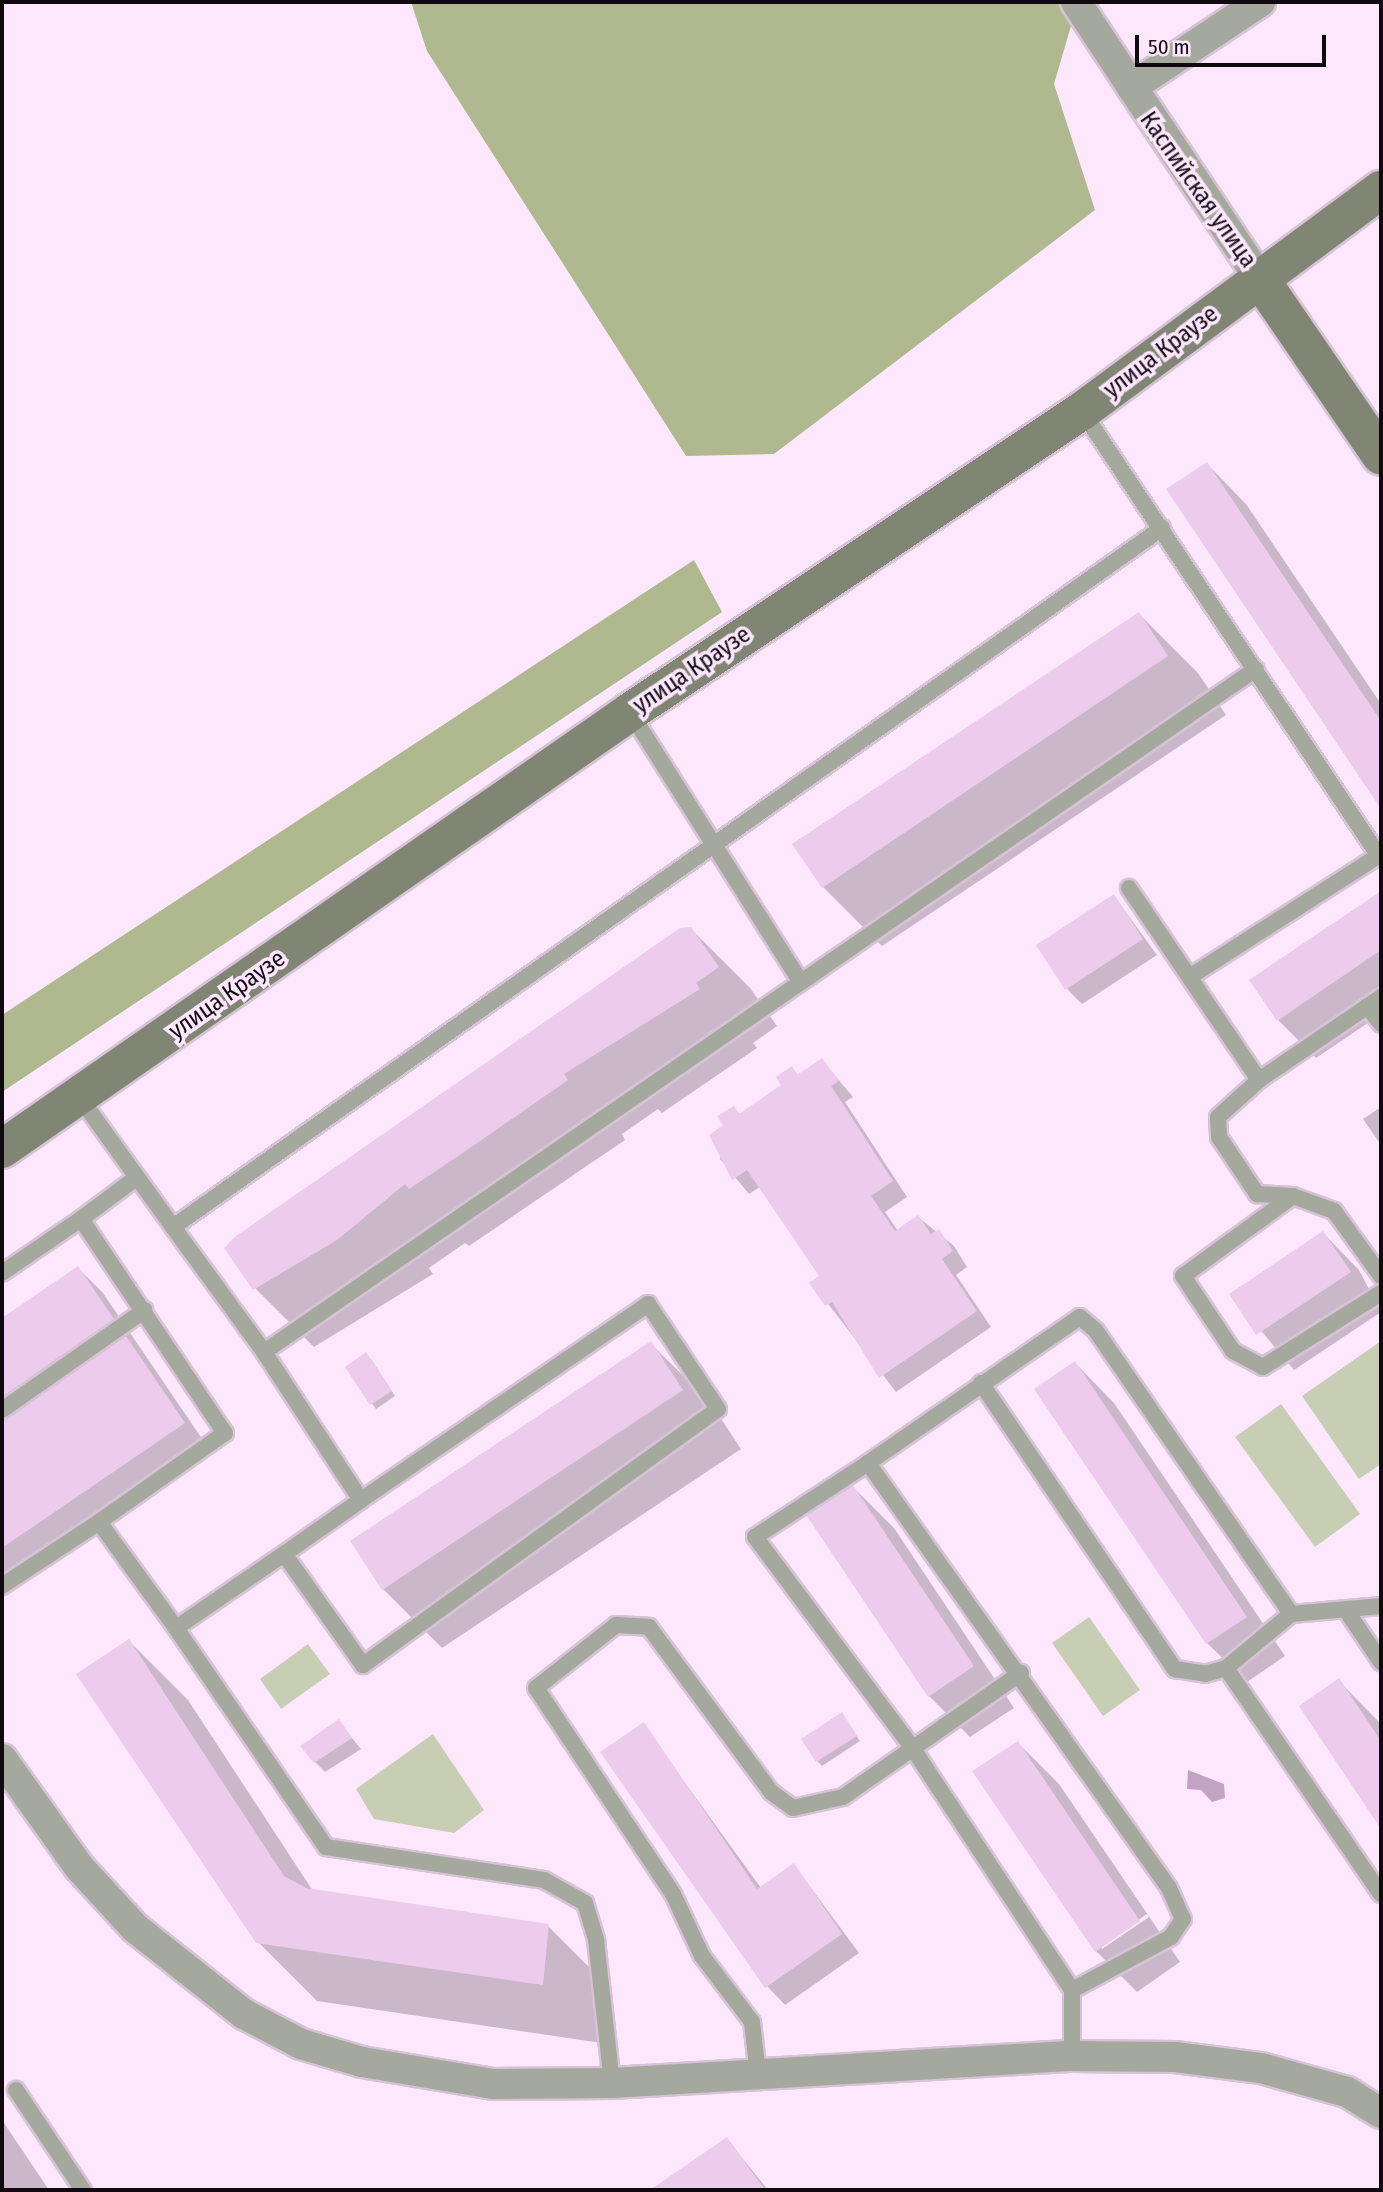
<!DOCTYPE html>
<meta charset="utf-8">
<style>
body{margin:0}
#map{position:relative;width:1383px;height:2192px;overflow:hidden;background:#fde7fd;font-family:"Fira Sans Condensed",sans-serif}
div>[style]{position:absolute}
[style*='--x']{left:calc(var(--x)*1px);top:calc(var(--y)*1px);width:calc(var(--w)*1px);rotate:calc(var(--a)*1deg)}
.green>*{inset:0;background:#c8ceb4}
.forest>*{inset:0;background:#afb88f}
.water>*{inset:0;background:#c2a3c3}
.shadow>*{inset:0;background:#0003}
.building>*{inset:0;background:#eccbed}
.roads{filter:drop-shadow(2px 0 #d7c3d7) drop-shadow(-2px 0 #d7c3d7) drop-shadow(0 2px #d7c3d7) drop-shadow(0 -2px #d7c3d7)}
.lane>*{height:16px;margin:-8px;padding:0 8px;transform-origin:8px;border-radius:8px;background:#a5a89c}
.street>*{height:30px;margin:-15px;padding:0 15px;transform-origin:15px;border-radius:15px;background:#a5a89c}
.secondary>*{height:38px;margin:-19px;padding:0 19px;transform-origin:19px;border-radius:19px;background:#818574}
span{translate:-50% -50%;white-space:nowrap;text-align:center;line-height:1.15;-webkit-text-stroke:7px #fde7fd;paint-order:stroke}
.street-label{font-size:24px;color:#100910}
.frame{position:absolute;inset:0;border:4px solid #100910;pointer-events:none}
.scale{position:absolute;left:1135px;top:35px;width:191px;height:32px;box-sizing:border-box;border:4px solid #100910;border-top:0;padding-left:9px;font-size:21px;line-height:24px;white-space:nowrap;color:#100910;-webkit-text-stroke:5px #fde7fd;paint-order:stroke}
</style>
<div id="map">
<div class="green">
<i style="clip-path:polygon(1381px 1341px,1381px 1464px,1359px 1479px,1302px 1396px)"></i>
<i style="clip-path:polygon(1281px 1404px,1360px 1514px,1315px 1547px,1235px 1437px)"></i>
<i style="clip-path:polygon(1089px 1617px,1140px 1690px,1103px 1716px,1052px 1643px)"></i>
<i style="clip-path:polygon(308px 1644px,330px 1674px,281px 1709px,260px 1679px)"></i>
<i style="clip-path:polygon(433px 1734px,484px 1810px,454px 1833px,374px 1819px,356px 1789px)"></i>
</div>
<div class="forest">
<i style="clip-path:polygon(411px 2px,1078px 2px,1054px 84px,1095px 210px,774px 454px,686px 456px,427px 51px)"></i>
<i style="clip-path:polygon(694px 560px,722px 612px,2px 1092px,2px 1015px)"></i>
</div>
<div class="water">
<i style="clip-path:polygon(1188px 1770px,1224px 1784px,1225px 1798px,1212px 1802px,1201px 1790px,1187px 1789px)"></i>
</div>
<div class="shadow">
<i style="clip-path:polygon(1207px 464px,1246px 504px,1381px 704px,1381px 806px,1169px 490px)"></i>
<i style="clip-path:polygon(1139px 614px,1198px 673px,1226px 715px,882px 946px,823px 887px)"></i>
<i style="clip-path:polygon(1381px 893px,1381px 1014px,1316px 1058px,1278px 1020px,1252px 981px)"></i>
<i style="clip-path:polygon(1114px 896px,1157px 955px,1082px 1004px,1067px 989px)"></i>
<i style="clip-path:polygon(691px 929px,750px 988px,777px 1026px,753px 1043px,757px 1048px,662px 1113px,658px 1109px,622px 1134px,625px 1140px,469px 1246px,465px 1243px,429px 1268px,433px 1274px,314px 1347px,255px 1288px)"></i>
<i style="clip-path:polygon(822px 1060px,853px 1097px,845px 1102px,907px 1197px,885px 1212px,898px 1231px,918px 1217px,954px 1246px,967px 1267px,956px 1275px,991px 1327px,896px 1392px,812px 1283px,821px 1277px,760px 1187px,749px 1194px,720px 1159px,733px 1108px,741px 1115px,784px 1086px,792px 1069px,799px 1076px)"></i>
<i style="clip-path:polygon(1381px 1107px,1381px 1145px,1363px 1119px)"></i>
<i style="clip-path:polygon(1323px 1233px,1359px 1270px,1381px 1312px,1294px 1370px,1231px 1295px)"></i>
<i style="clip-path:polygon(78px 1268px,103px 1293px,209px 1449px,2px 1590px,2px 1320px)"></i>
<i style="clip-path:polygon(651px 1344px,710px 1402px,741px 1449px,442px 1648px,383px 1589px)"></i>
<i style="clip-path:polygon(371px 1359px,395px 1396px,376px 1409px,347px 1368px)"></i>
<i style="clip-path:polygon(1075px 1363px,1114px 1403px,1285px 1656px,1247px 1682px,1207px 1643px,1037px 1389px)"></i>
<i style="clip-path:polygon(853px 1487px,894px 1528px,1014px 1708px,970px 1737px,929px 1696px)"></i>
<i style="clip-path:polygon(129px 1641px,188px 1700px,313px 1891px,548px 1926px,607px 1985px,602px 2043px,317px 2001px,258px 1942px)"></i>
<i style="clip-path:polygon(1339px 1681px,1381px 1724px,1381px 1826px,1301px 1706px)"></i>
<i style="clip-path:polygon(846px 1719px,860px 1741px,822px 1766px,817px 1761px)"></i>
<i style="clip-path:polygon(338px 1721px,361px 1749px,325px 1772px,315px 1762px)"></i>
<i style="clip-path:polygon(643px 1725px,761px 1888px,794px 1865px,859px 1953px,785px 2005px,767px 1986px)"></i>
<i style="clip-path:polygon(evenodd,1018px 1743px,1059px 1784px,1180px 1962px,1137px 1992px,1096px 1951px,1018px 1743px,1147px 1914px,1149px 1917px,1102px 1949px,1102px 1945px,1147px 1914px)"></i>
<i style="clip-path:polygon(2px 2120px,49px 2190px,2px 2190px)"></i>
<i style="clip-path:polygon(727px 2139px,768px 2190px,653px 2190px)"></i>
</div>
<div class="building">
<i style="clip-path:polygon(1207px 462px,1381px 721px,1381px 809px,1166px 489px)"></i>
<i style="clip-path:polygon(1139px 612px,1168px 656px,822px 888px,792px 844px)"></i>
<i style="clip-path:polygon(1381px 891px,1381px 950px,1277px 1021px,1249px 980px)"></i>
<i style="clip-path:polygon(1114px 894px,1143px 939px,1065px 990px,1036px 945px)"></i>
<i style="clip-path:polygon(691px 927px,719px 967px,696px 983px,700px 989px,564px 1074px,568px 1080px,470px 1148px,409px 1189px,405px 1184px,337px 1240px,253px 1290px,224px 1248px,236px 1236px,680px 928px)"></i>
<i style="clip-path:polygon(822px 1058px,839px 1081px,831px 1086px,893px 1181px,871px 1196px,895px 1231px,918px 1215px,931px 1234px,939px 1229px,953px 1251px,942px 1259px,977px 1311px,879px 1378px,832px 1302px,825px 1306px,809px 1283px,819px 1276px,747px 1170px,732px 1180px,709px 1135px,723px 1125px,717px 1116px,734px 1106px,739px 1114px,781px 1085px,776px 1077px,792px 1066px,797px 1075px)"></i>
<i style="clip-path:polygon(1323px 1231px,1351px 1272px,1256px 1335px,1229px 1294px)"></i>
<i style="clip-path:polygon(78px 1266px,114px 1319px,2px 1397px,2px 1318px)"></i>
<i style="clip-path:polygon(126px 1336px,185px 1423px,2px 1548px,2px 1420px)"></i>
<i style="clip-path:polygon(651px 1341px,683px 1390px,382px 1590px,350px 1541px)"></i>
<i style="clip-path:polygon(366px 1352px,392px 1391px,370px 1405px,345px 1367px)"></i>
<i style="clip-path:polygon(1075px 1361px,1247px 1617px,1206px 1644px,1034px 1389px)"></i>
<i style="clip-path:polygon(853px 1485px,974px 1666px,928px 1697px,807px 1516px)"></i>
<i style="clip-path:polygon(129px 1639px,284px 1876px,306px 1888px,549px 1924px,543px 1985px,256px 1943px,76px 1674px)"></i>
<i style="clip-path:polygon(1339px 1678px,1381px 1741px,1381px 1829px,1299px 1706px)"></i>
<i style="clip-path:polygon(842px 1712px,857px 1736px,816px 1762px,801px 1739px)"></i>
<i style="clip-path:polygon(339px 1719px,352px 1738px,314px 1763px,300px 1746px)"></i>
<i style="clip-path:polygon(644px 1722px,757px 1889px,794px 1863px,842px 1934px,765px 1988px,600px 1752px)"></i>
<i style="clip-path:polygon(1018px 1741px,1140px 1921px,1095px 1952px,972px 1771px)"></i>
<i style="clip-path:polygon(727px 2137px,765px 2190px,650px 2190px)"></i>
</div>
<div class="roads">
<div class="lane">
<i style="--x:1082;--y:411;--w:535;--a:56.28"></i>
<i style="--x:630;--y:712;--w:316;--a:57.7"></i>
<i style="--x:1129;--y:888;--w:232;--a:55.9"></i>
<i style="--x:1259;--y:1080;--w:148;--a:-34.2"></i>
<i style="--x:1191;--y:976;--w:226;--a:-32.7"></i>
<i style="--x:1367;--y:1006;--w:23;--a:52"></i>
<i style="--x:1259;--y:1080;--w:55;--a:137.9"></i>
<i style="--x:1218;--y:1117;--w:20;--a:87"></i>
<i style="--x:1219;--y:1137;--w:69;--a:56.3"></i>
<i style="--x:1257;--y:1194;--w:36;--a:3"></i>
<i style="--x:1293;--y:1196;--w:44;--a:20.1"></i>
<i style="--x:1334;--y:1211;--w:80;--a:54.1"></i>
<i style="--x:80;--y:1098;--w:159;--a:54.2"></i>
<i style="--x:173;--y:1227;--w:1211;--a:-35.25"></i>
<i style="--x:136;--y:1178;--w:69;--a:143.3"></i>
<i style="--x:81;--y:1219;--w:258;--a:56.1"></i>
<i style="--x:225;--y:1433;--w:154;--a:144.8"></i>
<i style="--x:99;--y:1522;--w:131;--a:54"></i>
<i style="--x:176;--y:1628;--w:131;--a:-34.4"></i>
<i style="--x:1293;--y:1196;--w:136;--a:144"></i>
<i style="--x:1183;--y:1276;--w:90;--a:56.3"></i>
<i style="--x:1233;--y:1351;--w:34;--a:28"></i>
<i style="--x:1263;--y:1367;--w:139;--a:-32.1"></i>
<i style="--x:173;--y:1227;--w:155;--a:53.9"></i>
<i style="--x:264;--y:1352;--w:1204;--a:-34.55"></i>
<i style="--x:2;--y:1273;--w:96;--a:-34.4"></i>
<i style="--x:264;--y:1352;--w:177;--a:56.8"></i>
<i style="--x:361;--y:1500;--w:348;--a:-34.3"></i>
<i style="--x:648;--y:1304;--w:126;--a:56.3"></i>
<i style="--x:718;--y:1409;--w:438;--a:144.2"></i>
<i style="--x:363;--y:1665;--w:136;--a:-125.4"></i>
<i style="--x:284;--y:1554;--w:94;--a:-35"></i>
<i style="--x:981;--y:1383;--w:346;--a:55.9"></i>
<i style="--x:1175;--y:1669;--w:30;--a:9"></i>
<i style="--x:1205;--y:1674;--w:22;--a:-16"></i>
<i style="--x:2;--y:1410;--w:174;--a:-35"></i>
<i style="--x:868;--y:1463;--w:257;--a:-34.6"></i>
<i style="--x:1080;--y:1317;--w:21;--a:41"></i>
<i style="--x:1096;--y:1331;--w:344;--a:55.4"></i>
<i style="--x:2;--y:1586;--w:116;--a:-33.4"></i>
<i style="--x:1381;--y:1606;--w:90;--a:174.9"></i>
<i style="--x:1291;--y:1614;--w:85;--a:140.3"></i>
<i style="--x:1226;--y:1668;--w:274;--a:55.6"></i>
<i style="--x:1346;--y:1610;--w:63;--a:56.1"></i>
<i style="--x:176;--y:1628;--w:265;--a:55.6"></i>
<i style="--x:326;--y:1847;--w:220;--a:8.6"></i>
<i style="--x:544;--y:1880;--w:47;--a:29.3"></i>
<i style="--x:585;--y:1903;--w:39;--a:73"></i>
<i style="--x:596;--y:1940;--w:144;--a:83.6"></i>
<i style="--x:1072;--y:2056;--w:66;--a:-90"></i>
<i style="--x:1072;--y:1990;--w:287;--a:-123.4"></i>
<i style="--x:914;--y:1750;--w:266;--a:-126.7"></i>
<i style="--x:755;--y:1537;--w:135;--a:-33.2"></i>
<i style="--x:868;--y:1463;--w:521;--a:54.69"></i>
<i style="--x:1169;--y:1888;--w:34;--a:66"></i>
<i style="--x:1183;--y:1919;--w:22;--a:124"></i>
<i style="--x:1171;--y:1937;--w:112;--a:151.8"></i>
<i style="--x:758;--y:2074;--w:52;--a:-96.6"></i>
<i style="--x:752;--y:2022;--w:83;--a:-127.1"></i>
<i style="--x:702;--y:1956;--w:68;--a:-115.1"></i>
<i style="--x:673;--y:1894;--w:247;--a:-123.6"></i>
<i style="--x:536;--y:1688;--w:102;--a:-38.2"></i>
<i style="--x:616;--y:1625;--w:33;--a:3"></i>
<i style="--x:649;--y:1627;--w:205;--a:53.5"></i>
<i style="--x:771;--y:1792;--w:27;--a:36"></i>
<i style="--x:793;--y:1808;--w:51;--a:-12.4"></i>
<i style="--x:843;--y:1797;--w:217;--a:-34.9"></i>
<i style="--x:16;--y:2090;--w:120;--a:56.2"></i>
</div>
<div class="street">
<i style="--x:1076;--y:2;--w:102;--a:56.6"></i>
<i style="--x:1260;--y:279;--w:231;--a:-123.7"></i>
<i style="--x:1132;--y:87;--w:154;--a:-33.6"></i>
<i style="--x:2;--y:1759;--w:133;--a:54.5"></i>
<i style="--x:79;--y:1867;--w:83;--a:47.4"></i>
<i style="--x:135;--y:1928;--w:139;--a:38.3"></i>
<i style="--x:244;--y:2014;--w:64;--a:27.8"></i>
<i style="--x:301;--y:2044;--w:64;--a:16.4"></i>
<i style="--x:362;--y:2062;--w:133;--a:9.5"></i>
<i style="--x:493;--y:2084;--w:119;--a:-0.5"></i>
<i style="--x:612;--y:2083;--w:461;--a:-3.4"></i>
<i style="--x:1072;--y:2056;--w:103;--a:0.6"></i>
<i style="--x:1175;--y:2057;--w:87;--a:7.3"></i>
<i style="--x:1261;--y:2068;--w:89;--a:15.6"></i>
<i style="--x:1347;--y:2092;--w:40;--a:32"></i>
</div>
<div class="secondary">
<i style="--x:1260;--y:279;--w:214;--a:55.6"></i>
<i style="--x:2;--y:1149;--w:765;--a:-34.83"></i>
<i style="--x:630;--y:712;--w:543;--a:-33.66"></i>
<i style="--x:1082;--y:411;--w:372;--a:-36.5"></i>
</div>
</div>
<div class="street-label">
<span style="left:1198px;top:190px;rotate:55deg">Каспийская улица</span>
<span style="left:1161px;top:352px;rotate:-37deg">улица Краузе</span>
<span style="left:692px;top:670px;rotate:-34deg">улица Краузе</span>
<span style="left:227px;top:995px;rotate:-35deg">улица Краузе</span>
</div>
<div class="frame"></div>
<div class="scale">50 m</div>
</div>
